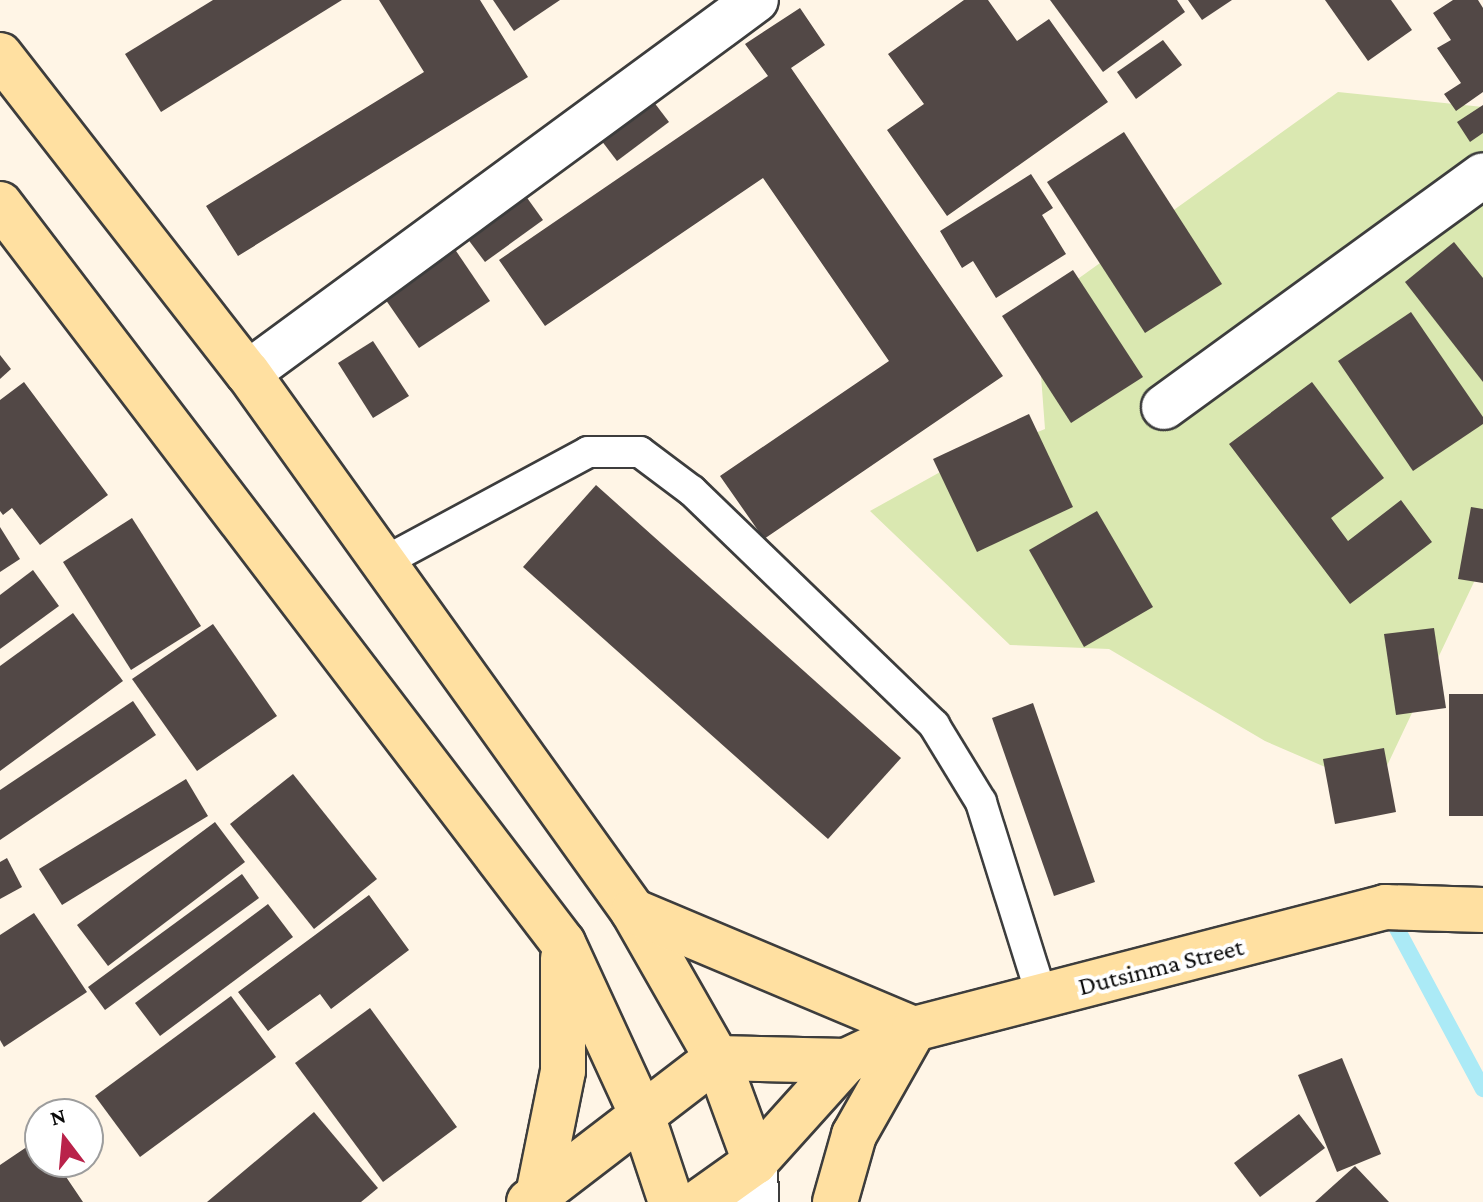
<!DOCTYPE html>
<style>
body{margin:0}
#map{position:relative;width:1483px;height:1202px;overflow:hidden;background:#fff5e6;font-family:"Crimson Pro",serif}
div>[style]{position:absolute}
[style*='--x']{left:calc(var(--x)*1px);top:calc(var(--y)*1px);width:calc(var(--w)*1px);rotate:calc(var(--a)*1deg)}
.green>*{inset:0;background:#dae8b1}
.stream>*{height:16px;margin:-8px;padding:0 8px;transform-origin:8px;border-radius:8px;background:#abeaf6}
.building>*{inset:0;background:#524846}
.roads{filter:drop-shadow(2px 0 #3d3d3d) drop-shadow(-2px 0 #3d3d3d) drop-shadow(0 2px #3d3d3d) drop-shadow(0 -2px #3d3d3d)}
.lane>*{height:30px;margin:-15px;padding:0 15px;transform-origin:15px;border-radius:15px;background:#fff}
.street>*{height:44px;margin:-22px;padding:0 22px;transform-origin:22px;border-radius:22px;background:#fff}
.secondary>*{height:44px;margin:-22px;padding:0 22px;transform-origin:22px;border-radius:22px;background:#ffe0a1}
span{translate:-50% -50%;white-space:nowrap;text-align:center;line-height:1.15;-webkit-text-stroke:8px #fff;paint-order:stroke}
.street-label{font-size:26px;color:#0a0a0a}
.north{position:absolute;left:24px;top:1098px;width:80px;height:80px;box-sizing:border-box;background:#fff;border:2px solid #9d9d9d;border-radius:50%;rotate:344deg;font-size:22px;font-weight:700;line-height:32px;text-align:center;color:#0a0a0a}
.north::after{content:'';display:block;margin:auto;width:28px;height:36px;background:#b9224a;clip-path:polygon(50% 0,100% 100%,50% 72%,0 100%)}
</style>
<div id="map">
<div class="green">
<i style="clip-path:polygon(1338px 92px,1483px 107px,1483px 563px,1376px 789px,1265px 741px,1109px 649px,1010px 645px,870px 511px,942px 471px,1045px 429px,1036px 309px)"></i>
</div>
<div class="stream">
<i style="--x:1388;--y:912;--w:201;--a:61.8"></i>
</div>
<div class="building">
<i style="clip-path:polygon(213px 0,342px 0,161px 112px,125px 54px)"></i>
<i style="clip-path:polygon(379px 0,480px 0,528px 77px,238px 256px,206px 206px,424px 72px)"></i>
<i style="clip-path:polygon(493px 0,560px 0,514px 31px)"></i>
<i style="clip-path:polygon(964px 0,988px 0,1017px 41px,1049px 19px,1108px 102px,947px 216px,887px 130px,924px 104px,888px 54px)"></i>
<i style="clip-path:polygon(1050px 0,1177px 0,1185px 12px,1103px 72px)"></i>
<i style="clip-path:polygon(1188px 0,1232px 0,1202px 20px)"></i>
<i style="clip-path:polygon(1325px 0,1391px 0,1412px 30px,1368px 61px)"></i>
<i style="clip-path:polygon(1453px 0,1478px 0,1483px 8px,1483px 92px,1456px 111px,1444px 94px,1461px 83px,1437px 48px,1451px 40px,1433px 13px)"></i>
<i style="clip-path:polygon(800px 8px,825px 45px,791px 68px,1003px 376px,764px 539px,720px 476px,889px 361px,763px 178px,545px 326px,499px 260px,768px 76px,745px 44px)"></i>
<i style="clip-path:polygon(1163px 40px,1182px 65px,1136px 99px,1117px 72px)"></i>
<i style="clip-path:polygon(650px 97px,669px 122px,617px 161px,598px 136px)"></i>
<i style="clip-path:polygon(1483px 105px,1483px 133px,1470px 142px,1457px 122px)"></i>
<i style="clip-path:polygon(1124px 132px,1222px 284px,1145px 333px,1047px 182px)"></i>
<i style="clip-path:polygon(1031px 174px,1053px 208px,1042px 215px,1066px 254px,996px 298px,973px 261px,962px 268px,940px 231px)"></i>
<i style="clip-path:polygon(525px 195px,543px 220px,485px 262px,467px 238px)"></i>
<i style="clip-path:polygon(1454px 242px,1483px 278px,1483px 382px,1405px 282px)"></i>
<i style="clip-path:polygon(452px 245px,490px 301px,419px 348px,381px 293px)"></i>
<i style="clip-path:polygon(1073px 270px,1143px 377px,1071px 423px,1002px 316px)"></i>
<i style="clip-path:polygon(1411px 312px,1483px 417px,1483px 424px,1413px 471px,1338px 361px)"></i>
<i style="clip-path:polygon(373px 341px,409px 396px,373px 418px,338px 363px)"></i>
<i style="clip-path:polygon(0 355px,11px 369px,0 379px)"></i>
<i style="clip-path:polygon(24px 382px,108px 495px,40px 545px,12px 508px,3px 515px,0 511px,0 400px)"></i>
<i style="clip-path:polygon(1312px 382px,1384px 478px,1331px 518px,1348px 541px,1401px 500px,1432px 542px,1350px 604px,1229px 444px)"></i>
<i style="clip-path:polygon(1029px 414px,1073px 507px,977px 552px,933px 459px)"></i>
<i style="clip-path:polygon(596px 485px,901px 758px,828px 839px,523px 567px)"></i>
<i style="clip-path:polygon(1471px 507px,1483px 509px,1483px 583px,1458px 579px)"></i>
<i style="clip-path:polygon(1097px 511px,1153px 607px,1084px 647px,1029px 550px)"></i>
<i style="clip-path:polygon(132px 518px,201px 626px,131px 670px,63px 562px)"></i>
<i style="clip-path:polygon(0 527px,20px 559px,0 572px)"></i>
<i style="clip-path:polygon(33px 570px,59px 606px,0 649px,0 595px)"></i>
<i style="clip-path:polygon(73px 613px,123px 681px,0 771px,0 666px)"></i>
<i style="clip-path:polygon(213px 624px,277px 716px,197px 771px,132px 679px)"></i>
<i style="clip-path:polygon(1434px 628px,1446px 708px,1396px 715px,1384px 634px)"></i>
<i style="clip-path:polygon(1449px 694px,1483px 694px,1483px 816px,1449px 816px)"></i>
<i style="clip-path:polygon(133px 701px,156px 735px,0 840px,0 790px)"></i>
<i style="clip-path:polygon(1033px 703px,1095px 882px,1054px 896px,992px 718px)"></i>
<i style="clip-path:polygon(1384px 748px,1396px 812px,1335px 824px,1323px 759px)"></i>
<i style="clip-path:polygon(293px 774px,377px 879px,314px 929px,230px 824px)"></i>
<i style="clip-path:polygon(186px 779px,208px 816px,62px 905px,39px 869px)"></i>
<i style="clip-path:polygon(215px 822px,245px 862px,108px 966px,77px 925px)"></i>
<i style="clip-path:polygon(7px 858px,22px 887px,0 899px,0 862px)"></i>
<i style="clip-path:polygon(242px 874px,259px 898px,105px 1010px,88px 987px)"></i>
<i style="clip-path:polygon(369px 895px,409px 950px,331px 1009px,320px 994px,268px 1031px,238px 992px)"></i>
<i style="clip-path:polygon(268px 904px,293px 937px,160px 1036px,135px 1003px)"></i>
<i style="clip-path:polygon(34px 913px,87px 992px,4px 1047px,0 1040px,0 935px)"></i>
<i style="clip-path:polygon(231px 996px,276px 1057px,140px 1157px,95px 1096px)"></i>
<i style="clip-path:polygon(370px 1008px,457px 1127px,383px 1182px,295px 1063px)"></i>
<i style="clip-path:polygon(1342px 1058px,1381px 1154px,1337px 1172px,1298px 1075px)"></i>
<i style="clip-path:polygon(314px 1112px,378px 1188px,361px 1202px,207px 1202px)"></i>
<i style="clip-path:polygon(1299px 1114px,1325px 1148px,1260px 1197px,1234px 1163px)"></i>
<i style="clip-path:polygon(40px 1138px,40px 1162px,56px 1162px,83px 1202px,0 1202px,0 1165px)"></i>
<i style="clip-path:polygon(1355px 1166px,1389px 1202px,1315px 1202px)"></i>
</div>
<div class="roads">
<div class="lane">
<i style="--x:384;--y:562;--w:232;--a:-28.3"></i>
<i style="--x:588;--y:452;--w:52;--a:0"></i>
<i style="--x:640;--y:452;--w:65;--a:36.9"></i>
<i style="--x:692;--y:491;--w:337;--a:44"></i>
<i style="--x:934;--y:725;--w:90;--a:58.6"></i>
<i style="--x:981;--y:802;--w:204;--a:72.6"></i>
</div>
<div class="street">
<i style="--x:248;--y:373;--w:630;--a:-36.29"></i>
<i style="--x:1164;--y:407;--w:394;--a:-36"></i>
<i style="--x:755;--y:1162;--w:40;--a:88.6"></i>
</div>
<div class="secondary">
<i style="--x:0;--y:55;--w:403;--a:52.1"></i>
<i style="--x:248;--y:373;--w:662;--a:54.41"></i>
<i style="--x:633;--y:911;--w:169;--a:60.3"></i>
<i style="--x:717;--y:1058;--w:111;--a:69.9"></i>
<i style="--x:0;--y:204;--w:929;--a:52.7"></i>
<i style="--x:563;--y:943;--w:189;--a:65.3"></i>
<i style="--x:642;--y:1115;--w:92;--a:71.6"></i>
<i style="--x:633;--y:911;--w:305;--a:22.8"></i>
<i style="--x:914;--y:1029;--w:122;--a:119.5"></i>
<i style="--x:854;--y:1135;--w:70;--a:105.8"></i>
<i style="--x:538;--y:1195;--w:126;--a:-78.6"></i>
<i style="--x:563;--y:1071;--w:113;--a:-90"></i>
<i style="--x:529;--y:1202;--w:237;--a:-37.5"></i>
<i style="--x:717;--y:1058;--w:129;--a:1.3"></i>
<i style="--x:699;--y:1202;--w:69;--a:-35.5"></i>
<i style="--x:755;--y:1162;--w:136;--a:-48"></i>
<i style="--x:846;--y:1061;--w:75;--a:-25.2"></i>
<i style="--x:914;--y:1029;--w:487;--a:-14.5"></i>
<i style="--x:1385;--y:907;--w:98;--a:1.8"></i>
</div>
</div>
<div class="street-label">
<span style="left:1161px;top:967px;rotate:-14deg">Dutsinma Street</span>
</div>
<div class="north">N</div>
</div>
